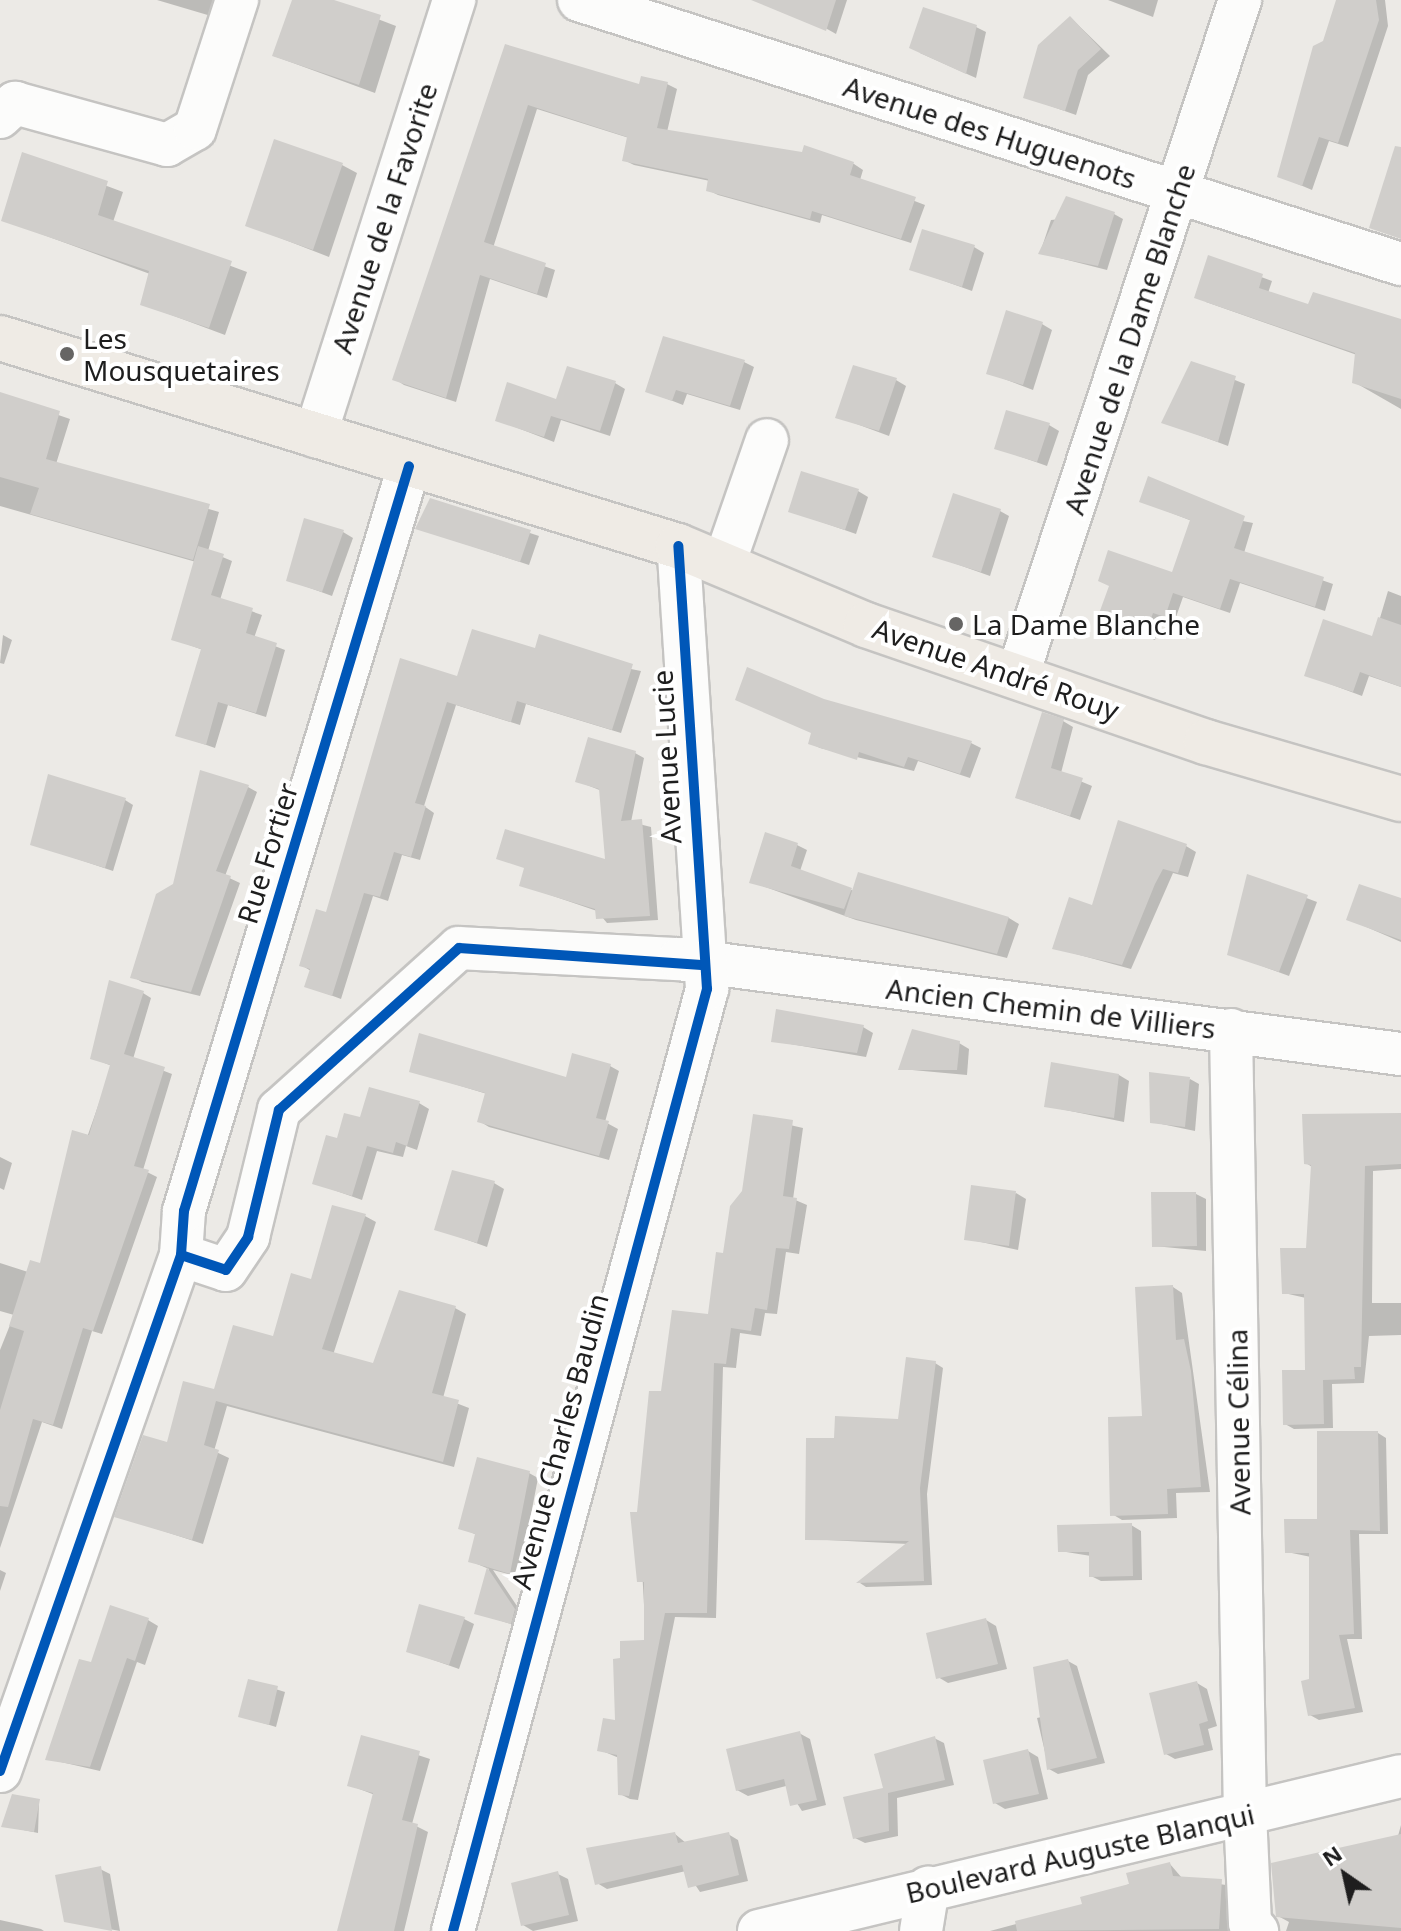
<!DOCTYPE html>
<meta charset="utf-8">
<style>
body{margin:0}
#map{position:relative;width:1401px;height:1931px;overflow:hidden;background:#eceae6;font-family:"Noto Sans",sans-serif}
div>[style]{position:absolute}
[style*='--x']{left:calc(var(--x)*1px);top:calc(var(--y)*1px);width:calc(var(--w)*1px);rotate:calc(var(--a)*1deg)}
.shadow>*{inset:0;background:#0003}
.building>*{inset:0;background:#d0cecb}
.roads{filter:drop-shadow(2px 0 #c5c4c2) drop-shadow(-2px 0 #c5c4c2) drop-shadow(0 2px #c5c4c2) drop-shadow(0 -2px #c5c4c2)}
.minor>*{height:42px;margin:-21px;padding:0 21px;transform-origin:21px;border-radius:21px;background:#fcfcfb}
.major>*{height:44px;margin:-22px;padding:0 22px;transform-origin:22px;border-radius:22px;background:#efebe5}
.cycleway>*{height:10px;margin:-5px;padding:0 5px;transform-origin:5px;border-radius:5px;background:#0057b8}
.dots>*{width:22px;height:22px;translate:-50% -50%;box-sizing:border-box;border:4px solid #fff;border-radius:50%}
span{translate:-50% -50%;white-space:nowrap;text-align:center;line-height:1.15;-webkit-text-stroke:8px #fff;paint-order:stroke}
.street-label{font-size:28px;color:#1e1e1e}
.poi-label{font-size:28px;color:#1e1e1e}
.left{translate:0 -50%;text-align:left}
.north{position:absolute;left:1305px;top:1835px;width:80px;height:80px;-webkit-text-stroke:6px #fff;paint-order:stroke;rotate:326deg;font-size:22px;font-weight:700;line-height:32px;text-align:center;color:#1e1e1e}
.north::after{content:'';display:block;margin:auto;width:28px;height:36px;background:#1e1e1e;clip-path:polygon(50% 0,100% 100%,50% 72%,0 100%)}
</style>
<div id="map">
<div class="shadow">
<i style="clip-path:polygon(157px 0,216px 0,211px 16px)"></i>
<i style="clip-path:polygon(294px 0,328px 0,396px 26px,375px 93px,274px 56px)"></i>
<i style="clip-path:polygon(776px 0,847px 0,836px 34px)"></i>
<i style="clip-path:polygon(1108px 0,1158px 0,1153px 17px)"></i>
<i style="clip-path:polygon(1338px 0,1385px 0,1388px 26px,1348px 147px,1329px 141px,1312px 190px,1279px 176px)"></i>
<i style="clip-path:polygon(1071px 18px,1110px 56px,1088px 75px,1076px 115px,1025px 97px)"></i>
<i style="clip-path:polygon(976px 27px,986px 32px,976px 78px,920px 53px)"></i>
<i style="clip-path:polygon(506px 47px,640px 87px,667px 84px,677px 89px,667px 132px,804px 154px,806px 148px,854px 164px,863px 170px,860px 180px,925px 205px,911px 243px,822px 215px,820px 223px,718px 195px,708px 190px,710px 181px,634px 165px,624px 160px,629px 138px,537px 109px,493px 248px,555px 270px,547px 298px,490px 279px,456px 402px,404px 385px,395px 379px)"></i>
<i style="clip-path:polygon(24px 155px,123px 192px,113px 222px,247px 272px,225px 335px,142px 304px,150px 274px,3px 220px)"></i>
<i style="clip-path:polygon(342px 165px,357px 173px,329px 257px,247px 225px)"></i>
<i style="clip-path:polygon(1114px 214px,1123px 219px,1107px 270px,1040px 253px,1051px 220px)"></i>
<i style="clip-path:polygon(974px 247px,984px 253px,972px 291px,911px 269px)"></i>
<i style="clip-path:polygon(1210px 258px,1272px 281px,1268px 293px,1401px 339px,1401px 409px,1354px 382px,1357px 355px,1206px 302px)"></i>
<i style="clip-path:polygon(1042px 324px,1052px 330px,1033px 390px,989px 373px)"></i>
<i style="clip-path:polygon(744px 362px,754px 367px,740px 410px,687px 394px,683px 405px,647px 391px)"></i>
<i style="clip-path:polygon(1192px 363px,1245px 384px,1228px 446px,1164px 422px)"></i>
<i style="clip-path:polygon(896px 380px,906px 386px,889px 436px,838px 417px)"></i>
<i style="clip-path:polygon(615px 383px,625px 389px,610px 436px,561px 420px,554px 442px,497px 420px)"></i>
<i style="clip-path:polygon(0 395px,70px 419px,56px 464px,219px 512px,208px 551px,232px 561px,220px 600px,262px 615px,254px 638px,285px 650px,266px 717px,228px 705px,215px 748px,178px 735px,203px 650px,173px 639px,196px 562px,0 506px)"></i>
<i style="clip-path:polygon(1049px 425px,1059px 431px,1047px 466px,996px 448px)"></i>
<i style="clip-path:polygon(858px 491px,868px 497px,856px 534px,790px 511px)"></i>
<i style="clip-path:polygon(430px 500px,539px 536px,529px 565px,417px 528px)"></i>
<i style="clip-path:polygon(1141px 501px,1253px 523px,1244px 553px,1333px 584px,1325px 611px,1240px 583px,1230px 613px,1183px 597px,1175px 620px,1163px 617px,1155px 640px,1099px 618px,1174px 574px,1192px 521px)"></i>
<i style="clip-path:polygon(1000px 511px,1009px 516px,990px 576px,934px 556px)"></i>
<i style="clip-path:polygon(343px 532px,353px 538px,332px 596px,288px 580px)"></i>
<i style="clip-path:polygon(1388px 591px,1401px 596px,1401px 687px,1369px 676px,1362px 696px,1306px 675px,1374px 638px)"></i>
<i style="clip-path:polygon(3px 635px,12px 640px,4px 664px,0 663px)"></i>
<i style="clip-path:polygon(536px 650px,641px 671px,621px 733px,526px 704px,520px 725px,456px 705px,424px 806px,434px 813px,420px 860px,402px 855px,388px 901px,373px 896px,341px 999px,306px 986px,311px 971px,301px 965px,458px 678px)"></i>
<i style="clip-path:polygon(823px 701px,971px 743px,981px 748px,970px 778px,918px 761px,914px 771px,820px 748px,810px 743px)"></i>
<i style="clip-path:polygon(1063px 721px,1073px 727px,1061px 773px,1092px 786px,1080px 820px,1017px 798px)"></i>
<i style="clip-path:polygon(635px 753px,644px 758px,631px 822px,651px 827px,658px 920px,607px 923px,597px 911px,521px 885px,534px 869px,499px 859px,607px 862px,602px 791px,577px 781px)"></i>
<i style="clip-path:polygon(248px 787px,257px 792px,225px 876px,240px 883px,200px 996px,142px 982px,133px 977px,175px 885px)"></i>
<i style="clip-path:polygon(125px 800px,133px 805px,113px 871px,33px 844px)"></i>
<i style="clip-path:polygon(797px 845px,807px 850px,800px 871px,854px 891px,859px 874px,1009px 918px,1019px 924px,1007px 958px,856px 920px,752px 882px)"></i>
<i style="clip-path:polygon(1186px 846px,1196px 852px,1188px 877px,1173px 873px,1131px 969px,1054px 948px,1094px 907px)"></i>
<i style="clip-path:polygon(1248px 876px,1317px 902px,1289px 976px,1230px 954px)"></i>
<i style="clip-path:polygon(1401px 900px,1401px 942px,1348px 919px)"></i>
<i style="clip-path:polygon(143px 993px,151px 998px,133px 1059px,172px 1074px,143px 1170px,157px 1177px,102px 1334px,92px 1331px,62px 1429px,42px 1422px,0 1548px,0 1350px,14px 1315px,0 1311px,0 1263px,28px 1272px,42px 1266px,112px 1066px,92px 1058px)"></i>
<i style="clip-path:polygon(863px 1027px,873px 1033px,866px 1057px,773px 1041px)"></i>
<i style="clip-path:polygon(959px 1043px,969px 1049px,967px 1075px,901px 1069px)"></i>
<i style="clip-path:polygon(610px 1066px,619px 1071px,605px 1122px,618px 1129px,609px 1160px,489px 1127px,479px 1121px,487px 1094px,412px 1071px,567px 1079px)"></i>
<i style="clip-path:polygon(1119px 1075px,1129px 1081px,1124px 1122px,1046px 1106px)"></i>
<i style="clip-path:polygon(1190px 1079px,1199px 1084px,1195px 1131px,1152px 1122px)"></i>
<i style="clip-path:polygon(419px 1103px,429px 1109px,417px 1150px,406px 1146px,403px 1157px,377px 1151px,362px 1200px,314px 1183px,361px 1119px)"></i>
<i style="clip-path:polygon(1401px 1115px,1401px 1169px,1373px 1171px,1372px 1303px,1401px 1303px,1401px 1335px,1369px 1336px,1364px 1383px,1332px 1384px,1333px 1428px,1294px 1429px,1285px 1424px,1307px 1372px,1306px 1298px,1284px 1293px,1308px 1250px,1312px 1167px,1306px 1163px)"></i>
<i style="clip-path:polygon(755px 1117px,803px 1128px,793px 1199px,807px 1205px,799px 1254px,786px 1252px,777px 1314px,765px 1313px,761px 1336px,740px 1333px,736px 1368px,723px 1367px,716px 1618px,675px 1617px,638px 1800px,630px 1799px,620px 1794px,619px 1758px,600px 1750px,617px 1723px,622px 1660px,646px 1642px,639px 1513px,662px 1393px,710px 1317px,744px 1191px)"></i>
<i style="clip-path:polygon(0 1157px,12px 1163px,4px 1190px,0 1188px)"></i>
<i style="clip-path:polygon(494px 1183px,504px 1189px,487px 1247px,437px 1229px)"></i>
<i style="clip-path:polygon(1016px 1193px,1026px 1199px,1018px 1250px,967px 1239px)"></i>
<i style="clip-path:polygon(1196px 1194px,1206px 1199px,1206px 1251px,1154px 1246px)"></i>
<i style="clip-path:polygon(365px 1216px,376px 1222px,333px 1355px,374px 1366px,455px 1308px,466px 1314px,443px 1398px,469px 1408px,454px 1467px,227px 1406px,214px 1451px,229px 1458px,203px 1544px,117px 1516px,168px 1444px,274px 1339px)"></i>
<i style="clip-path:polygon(1173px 1287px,1182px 1293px,1210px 1492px,1176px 1493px,1177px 1518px,1122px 1520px,1112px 1514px,1144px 1418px)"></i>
<i style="clip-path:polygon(935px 1363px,943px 1368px,927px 1494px,932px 1585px,866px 1587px,860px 1583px,908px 1544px,807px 1539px,836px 1440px,900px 1421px)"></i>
<i style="clip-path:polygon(1378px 1433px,1386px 1438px,1388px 1534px,1359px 1534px,1362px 1639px,1347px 1639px,1363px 1712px,1319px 1720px,1310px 1715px,1311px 1557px,1287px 1552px,1319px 1521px)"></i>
<i style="clip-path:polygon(529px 1473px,538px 1478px,519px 1577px,493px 1570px,523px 1615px,520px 1627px,477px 1613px,489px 1569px,470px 1561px,477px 1535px,461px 1528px)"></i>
<i style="clip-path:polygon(1131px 1525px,1141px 1531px,1142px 1580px,1101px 1581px,1091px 1576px,1091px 1556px,1060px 1551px)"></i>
<i style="clip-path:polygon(0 1570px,6px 1573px,0 1591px)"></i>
<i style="clip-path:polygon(464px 1619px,474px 1624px,459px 1669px,408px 1651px)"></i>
<i style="clip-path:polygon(148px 1620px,158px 1626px,145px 1665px,137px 1662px,100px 1771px,48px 1759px)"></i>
<i style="clip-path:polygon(986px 1620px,996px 1626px,1007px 1669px,948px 1683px,938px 1677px)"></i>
<i style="clip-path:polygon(1068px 1661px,1077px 1666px,1105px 1763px,1058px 1774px,1049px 1769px,1037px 1718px,1046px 1716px)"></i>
<i style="clip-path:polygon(250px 1681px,285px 1692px,276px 1727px,240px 1716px)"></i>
<i style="clip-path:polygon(1197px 1683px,1207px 1689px,1217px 1726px,1208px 1729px,1213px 1750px,1175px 1759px,1166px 1754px)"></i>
<i style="clip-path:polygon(799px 1733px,810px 1739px,826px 1805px,802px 1811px,786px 1786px,748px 1796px,737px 1790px)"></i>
<i style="clip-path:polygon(363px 1737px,430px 1759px,412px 1824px,428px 1832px,404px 1931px,338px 1931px,375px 1795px,349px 1785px)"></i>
<i style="clip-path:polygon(934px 1738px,944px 1743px,954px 1785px,897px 1798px,898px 1836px,865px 1843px,855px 1838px,885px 1790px)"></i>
<i style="clip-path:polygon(1028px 1751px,1038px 1757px,1048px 1799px,1005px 1809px,995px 1803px)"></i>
<i style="clip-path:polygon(39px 1801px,38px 1833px,4px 1826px)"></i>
<i style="clip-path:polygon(1401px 1825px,1401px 1931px,1286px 1931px,1289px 1922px,1278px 1916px,1398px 1836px)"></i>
<i style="clip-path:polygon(675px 1834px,686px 1843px,728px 1834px,738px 1840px,748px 1881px,700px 1892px,686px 1871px,607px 1889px,597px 1883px)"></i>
<i style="clip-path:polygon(1170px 1864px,1182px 1878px,1232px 1886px,1229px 1931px,990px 1931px,1084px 1906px)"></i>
<i style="clip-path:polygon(100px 1869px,110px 1874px,120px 1931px,65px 1921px)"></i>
<i style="clip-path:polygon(558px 1874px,568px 1879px,578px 1921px,533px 1931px,523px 1925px)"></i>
<i style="clip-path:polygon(0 1920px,41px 1929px,44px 1931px,0 1931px)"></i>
</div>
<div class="building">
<i style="clip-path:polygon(292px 0,334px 0,381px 15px,359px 85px,272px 56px)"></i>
<i style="clip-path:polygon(751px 0,836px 0,826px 31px)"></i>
<i style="clip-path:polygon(1336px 0,1376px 0,1379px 20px,1338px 143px,1319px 137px,1302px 186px,1277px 177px,1313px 46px,1323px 41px)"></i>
<i style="clip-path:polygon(923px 7px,977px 25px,966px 74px,909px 48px)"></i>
<i style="clip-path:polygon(1070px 16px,1101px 49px,1078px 70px,1065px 111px,1023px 98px,1038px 45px)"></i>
<i style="clip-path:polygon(505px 44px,639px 84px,641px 76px,668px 82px,657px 128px,802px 152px,804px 145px,854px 162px,850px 175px,916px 197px,901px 239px,812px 211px,810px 219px,706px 191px,708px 179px,622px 161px,627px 137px,528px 105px,484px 242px,546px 263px,537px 294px,480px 275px,446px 398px,392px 380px)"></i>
<i style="clip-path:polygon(274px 139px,343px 163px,313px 250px,245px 226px)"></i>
<i style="clip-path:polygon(1395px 146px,1401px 147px,1401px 239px,1369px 228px)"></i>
<i style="clip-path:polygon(22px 152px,108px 181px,98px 215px,232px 261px,209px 328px,140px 305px,149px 271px,1px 221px)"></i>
<i style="clip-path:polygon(1066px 196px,1115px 212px,1098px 266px,1038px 254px)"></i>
<i style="clip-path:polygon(922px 229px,975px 245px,962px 287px,909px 270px)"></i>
<i style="clip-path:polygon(1208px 255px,1263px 274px,1259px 288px,1308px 304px,1313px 292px,1401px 319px,1401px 399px,1352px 383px,1355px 353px,1194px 298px)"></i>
<i style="clip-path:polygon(1006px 310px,1043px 322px,1023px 385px,986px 374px)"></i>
<i style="clip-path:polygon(663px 336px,745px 360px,730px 406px,676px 390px,672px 401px,645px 392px)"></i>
<i style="clip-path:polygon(1191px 361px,1236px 376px,1218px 442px,1161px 423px)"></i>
<i style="clip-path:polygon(853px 365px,897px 378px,879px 431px,835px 418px)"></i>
<i style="clip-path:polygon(567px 366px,616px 381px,600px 431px,551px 416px,544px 437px,495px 421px,507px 382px,556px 399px)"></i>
<i style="clip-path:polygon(0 392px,60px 411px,46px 459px,210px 504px,193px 560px,30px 514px,39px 488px,0 477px)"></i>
<i style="clip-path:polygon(1006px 410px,1050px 423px,1037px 462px,994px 449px)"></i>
<i style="clip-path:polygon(801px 471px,859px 489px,845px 530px,788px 512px)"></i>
<i style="clip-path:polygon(1148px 476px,1245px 516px,1234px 548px,1324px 577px,1315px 607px,1230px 579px,1220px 609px,1173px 593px,1165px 617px,1153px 613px,1145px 636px,1097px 619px,1109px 586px,1098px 581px,1108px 550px,1172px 572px,1190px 520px,1139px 502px)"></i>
<i style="clip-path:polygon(953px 493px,1001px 509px,981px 572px,932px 557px)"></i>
<i style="clip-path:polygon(430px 498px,531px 530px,520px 562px,415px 529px)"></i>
<i style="clip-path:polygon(304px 518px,344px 530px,322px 592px,286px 581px)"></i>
<i style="clip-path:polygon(198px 546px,224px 554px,211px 595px,253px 608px,246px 633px,277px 643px,256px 713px,218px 702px,206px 745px,175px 736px,201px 649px,171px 640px)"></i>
<i style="clip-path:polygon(1378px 617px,1401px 625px,1401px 687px,1360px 672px,1353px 692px,1304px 676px,1323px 619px,1372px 636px)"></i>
<i style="clip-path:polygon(472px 629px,535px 648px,539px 634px,633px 664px,612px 730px,517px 701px,511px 722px,447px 702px,415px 803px,426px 806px,411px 857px,394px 852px,380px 897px,364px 893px,332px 996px,304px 987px,310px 969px,299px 966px,316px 909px,326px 912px,400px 658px,457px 676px)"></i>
<i style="clip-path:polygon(747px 667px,824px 699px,972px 741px,960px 774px,908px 757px,904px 767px,859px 752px,857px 760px,808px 744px,811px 733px,735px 700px)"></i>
<i style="clip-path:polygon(1042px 712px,1064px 719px,1051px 768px,1083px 778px,1070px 816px,1015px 798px)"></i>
<i style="clip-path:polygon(588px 737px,636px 751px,621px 821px,642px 819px,650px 916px,596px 919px,595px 909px,519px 886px,524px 868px,496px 859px,505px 829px,605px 859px,599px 789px,575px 782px)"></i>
<i style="clip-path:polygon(200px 770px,249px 785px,216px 871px,231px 876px,191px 992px,130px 978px,156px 894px,173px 884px)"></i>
<i style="clip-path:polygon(48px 774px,126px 798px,105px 868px,30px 845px)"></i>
<i style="clip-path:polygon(1118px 820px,1187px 844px,1178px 873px,1163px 869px,1155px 884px,1122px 965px,1052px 949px,1069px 897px,1092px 905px)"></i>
<i style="clip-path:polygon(765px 832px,798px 843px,791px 866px,852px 888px,844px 909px,749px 883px)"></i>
<i style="clip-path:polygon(858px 872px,1009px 917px,997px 954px,844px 916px)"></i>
<i style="clip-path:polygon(1247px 874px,1308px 895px,1279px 972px,1227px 955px)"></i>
<i style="clip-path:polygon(1359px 884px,1401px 898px,1401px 940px,1346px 920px)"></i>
<i style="clip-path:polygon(109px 980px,144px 991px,124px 1054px,165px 1067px,134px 1166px,149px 1170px,93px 1331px,83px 1328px,53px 1425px,33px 1419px,8px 1507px,0 1506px,0 1410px,24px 1331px,9px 1326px,30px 1260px,40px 1263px,72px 1130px,89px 1135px,110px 1065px,90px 1059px)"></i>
<i style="clip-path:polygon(776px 1009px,864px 1025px,857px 1053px,771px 1042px)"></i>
<i style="clip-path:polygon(912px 1029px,960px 1041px,957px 1070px,898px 1070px)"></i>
<i style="clip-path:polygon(419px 1033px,566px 1077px,572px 1053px,611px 1064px,596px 1118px,609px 1121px,599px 1156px,477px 1122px,485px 1093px,409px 1072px)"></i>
<i style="clip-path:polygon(1051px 1062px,1119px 1074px,1114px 1118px,1044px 1107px)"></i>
<i style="clip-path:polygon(1149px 1072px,1190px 1077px,1185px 1127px,1150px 1123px)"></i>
<i style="clip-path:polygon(369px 1087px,420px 1101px,407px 1146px,396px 1142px,393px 1153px,367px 1146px,352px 1196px,312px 1184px,326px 1135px,337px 1138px,344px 1113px,360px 1117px)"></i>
<i style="clip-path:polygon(1401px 1113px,1401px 1164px,1365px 1166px,1361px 1367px,1354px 1367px,1355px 1379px,1323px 1380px,1324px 1424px,1283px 1425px,1282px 1370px,1305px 1370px,1304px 1294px,1282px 1294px,1280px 1248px,1306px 1248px,1311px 1165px,1304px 1164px,1302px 1114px)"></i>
<i style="clip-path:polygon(753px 1114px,793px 1120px,783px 1196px,797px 1198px,789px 1249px,776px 1248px,767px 1310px,755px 1308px,751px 1331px,731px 1328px,726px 1364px,714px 1363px,707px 1613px,665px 1613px,629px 1796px,618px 1795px,617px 1755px,597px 1751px,603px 1718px,615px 1720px,613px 1659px,620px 1658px,620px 1641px,644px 1640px,644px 1582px,637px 1582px,630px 1512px,637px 1512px,649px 1391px,661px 1391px,672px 1310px,708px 1314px,716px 1252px,723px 1253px,730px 1206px,742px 1191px)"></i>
<i style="clip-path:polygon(452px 1170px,495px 1181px,477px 1243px,434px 1230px)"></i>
<i style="clip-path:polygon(971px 1185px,1016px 1191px,1009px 1246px,964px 1240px)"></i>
<i style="clip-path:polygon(1151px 1192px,1196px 1192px,1197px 1246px,1152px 1247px)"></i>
<i style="clip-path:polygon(332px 1205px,366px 1214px,322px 1349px,373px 1363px,399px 1290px,456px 1306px,432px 1393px,459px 1400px,443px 1462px,216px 1401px,204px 1445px,219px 1450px,192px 1540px,114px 1517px,143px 1435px,167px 1442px,183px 1381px,214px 1389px,233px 1325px,273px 1336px,291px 1273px,311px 1279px)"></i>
<i style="clip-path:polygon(1173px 1285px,1176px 1340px,1184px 1339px,1191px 1371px,1201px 1487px,1167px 1489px,1168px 1514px,1110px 1516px,1108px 1417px,1142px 1416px,1135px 1287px)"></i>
<i style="clip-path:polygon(906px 1357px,936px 1361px,920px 1488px,924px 1581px,856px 1583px,909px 1541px,805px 1540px,806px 1438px,834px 1438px,835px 1416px,898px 1419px)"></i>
<i style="clip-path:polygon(1317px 1431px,1378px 1431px,1380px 1531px,1350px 1530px,1354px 1634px,1339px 1635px,1355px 1708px,1308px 1716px,1301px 1681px,1309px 1679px,1309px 1553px,1285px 1553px,1284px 1519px,1317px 1519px)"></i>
<i style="clip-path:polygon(477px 1457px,530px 1471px,510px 1574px,487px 1567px,515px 1609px,511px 1624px,474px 1614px,487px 1567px,468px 1562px,475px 1534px,458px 1529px)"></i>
<i style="clip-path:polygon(1132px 1523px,1133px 1576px,1089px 1577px,1089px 1552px,1058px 1552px,1057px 1525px)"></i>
<i style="clip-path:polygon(419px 1604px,465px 1617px,449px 1665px,406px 1652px)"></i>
<i style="clip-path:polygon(110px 1605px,149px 1618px,135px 1661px,127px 1658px,90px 1767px,45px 1760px,79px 1659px,91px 1662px)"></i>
<i style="clip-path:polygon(986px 1618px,998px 1664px,936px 1679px,926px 1633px)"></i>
<i style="clip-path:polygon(1068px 1659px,1097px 1758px,1047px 1770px,1033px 1667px)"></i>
<i style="clip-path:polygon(248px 1679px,278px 1686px,269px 1725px,238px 1717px)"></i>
<i style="clip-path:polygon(1197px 1681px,1208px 1721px,1199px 1724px,1204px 1745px,1164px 1755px,1149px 1693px)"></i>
<i style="clip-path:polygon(800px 1731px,817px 1800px,790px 1806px,784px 1779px,736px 1791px,726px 1749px)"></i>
<i style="clip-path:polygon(361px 1735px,420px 1751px,402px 1820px,418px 1824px,394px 1931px,337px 1931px,373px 1793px,347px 1786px)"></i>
<i style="clip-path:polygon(935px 1736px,945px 1780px,888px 1793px,889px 1831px,853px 1839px,843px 1797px,883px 1788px,874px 1754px)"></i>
<i style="clip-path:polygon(1028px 1749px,1039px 1794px,993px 1804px,983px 1760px)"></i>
<i style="clip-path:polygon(12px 1794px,40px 1799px,34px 1832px,1px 1827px)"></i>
<i style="clip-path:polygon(675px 1832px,678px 1843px,729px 1832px,739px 1875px,688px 1888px,682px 1865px,595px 1885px,586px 1848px)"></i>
<i style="clip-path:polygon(1401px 1834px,1401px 1928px,1276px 1917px,1271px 1863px)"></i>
<i style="clip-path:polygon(1170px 1862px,1173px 1876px,1222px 1879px,1219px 1929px,1017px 1931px,1015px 1921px,1082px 1904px,1080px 1897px,1129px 1884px,1126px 1873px)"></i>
<i style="clip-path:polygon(101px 1866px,112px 1931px,64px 1922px,55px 1875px)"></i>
<i style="clip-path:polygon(558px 1871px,569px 1915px,521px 1926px,511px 1883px)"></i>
</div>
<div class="roads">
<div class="minor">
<i style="--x:579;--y:0;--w:863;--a:17.81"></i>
<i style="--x:0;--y:117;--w:21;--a:-43"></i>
<i style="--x:15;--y:103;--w:158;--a:15.4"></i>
<i style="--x:167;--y:145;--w:32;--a:-30"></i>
<i style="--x:195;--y:129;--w:136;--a:-72"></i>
<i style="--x:315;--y:436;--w:458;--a:-72.3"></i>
<i style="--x:724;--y:564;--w:131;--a:-70.9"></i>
<i style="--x:1017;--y:677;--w:713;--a:-71.77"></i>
<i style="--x:1231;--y:1030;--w:783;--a:88.98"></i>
<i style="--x:1245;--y:1813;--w:110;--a:87.4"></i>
<i style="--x:1250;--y:1923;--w:11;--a:49"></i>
<i style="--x:181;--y:1255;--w:47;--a:18.4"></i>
<i style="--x:226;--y:1270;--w:40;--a:-56"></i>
<i style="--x:248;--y:1237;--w:131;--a:-76.3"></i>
<i style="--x:279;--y:1110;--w:242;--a:-42"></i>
<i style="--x:459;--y:948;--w:220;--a:2.9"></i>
<i style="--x:679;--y:959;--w:728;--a:7.5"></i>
<i style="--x:0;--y:1771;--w:547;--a:-70.67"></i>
<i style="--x:181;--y:1255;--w:44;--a:-86.1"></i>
<i style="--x:184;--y:1211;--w:778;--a:-73.19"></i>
<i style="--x:453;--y:1931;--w:976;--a:-74.91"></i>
<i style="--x:707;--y:989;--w:444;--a:-93.7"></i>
<i style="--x:759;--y:1931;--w:660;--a:-13.57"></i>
<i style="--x:921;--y:1931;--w:44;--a:-80.8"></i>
</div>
<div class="major">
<i style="--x:0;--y:338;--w:709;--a:17.06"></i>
<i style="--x:678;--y:546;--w:204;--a:22.8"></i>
<i style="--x:866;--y:625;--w:360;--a:19"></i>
<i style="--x:1206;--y:742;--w:203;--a:16.3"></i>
</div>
</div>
<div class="cycleway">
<i style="--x:181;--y:1255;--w:47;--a:18.4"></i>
<i style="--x:226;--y:1270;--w:40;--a:-56"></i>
<i style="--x:248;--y:1237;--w:131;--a:-76.3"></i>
<i style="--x:279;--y:1110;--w:242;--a:-42"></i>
<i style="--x:459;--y:948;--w:243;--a:4"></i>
<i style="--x:0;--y:1771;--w:547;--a:-70.67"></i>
<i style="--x:181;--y:1255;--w:44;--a:-86.1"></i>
<i style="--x:184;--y:1211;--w:778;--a:-73.19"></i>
<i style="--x:453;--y:1931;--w:976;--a:-74.91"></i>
<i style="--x:707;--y:989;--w:444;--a:-93.7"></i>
</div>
<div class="dots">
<i style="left:67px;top:354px;background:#666564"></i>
<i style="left:956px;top:624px;background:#666564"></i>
</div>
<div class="street-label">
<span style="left:990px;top:132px;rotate:18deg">Avenue des Huguenots</span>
<span style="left:384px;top:218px;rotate:-72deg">Avenue de la Favorite</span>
<span style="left:1129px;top:339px;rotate:-72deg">Avenue de la Dame Blanche</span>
<span style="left:996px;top:669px;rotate:19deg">Avenue André Rouy</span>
<span style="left:666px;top:757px;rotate:-93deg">Avenue Lucie</span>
<span style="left:267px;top:853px;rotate:-73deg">Rue Fortier</span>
<span style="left:1051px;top:1008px;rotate:7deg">Ancien Chemin de Villiers</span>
<span style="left:1238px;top:1422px;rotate:-91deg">Avenue Célina</span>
<span style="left:559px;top:1441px;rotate:-75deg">Avenue Charles Baudin</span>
<span style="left:1080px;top:1853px;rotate:-13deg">Boulevard Auguste Blanqui</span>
</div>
<div class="poi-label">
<span class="left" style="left:83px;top:354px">Les<br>Mousquetaires</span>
<span class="left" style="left:972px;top:624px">La Dame Blanche</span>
</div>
<div class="north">N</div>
</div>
